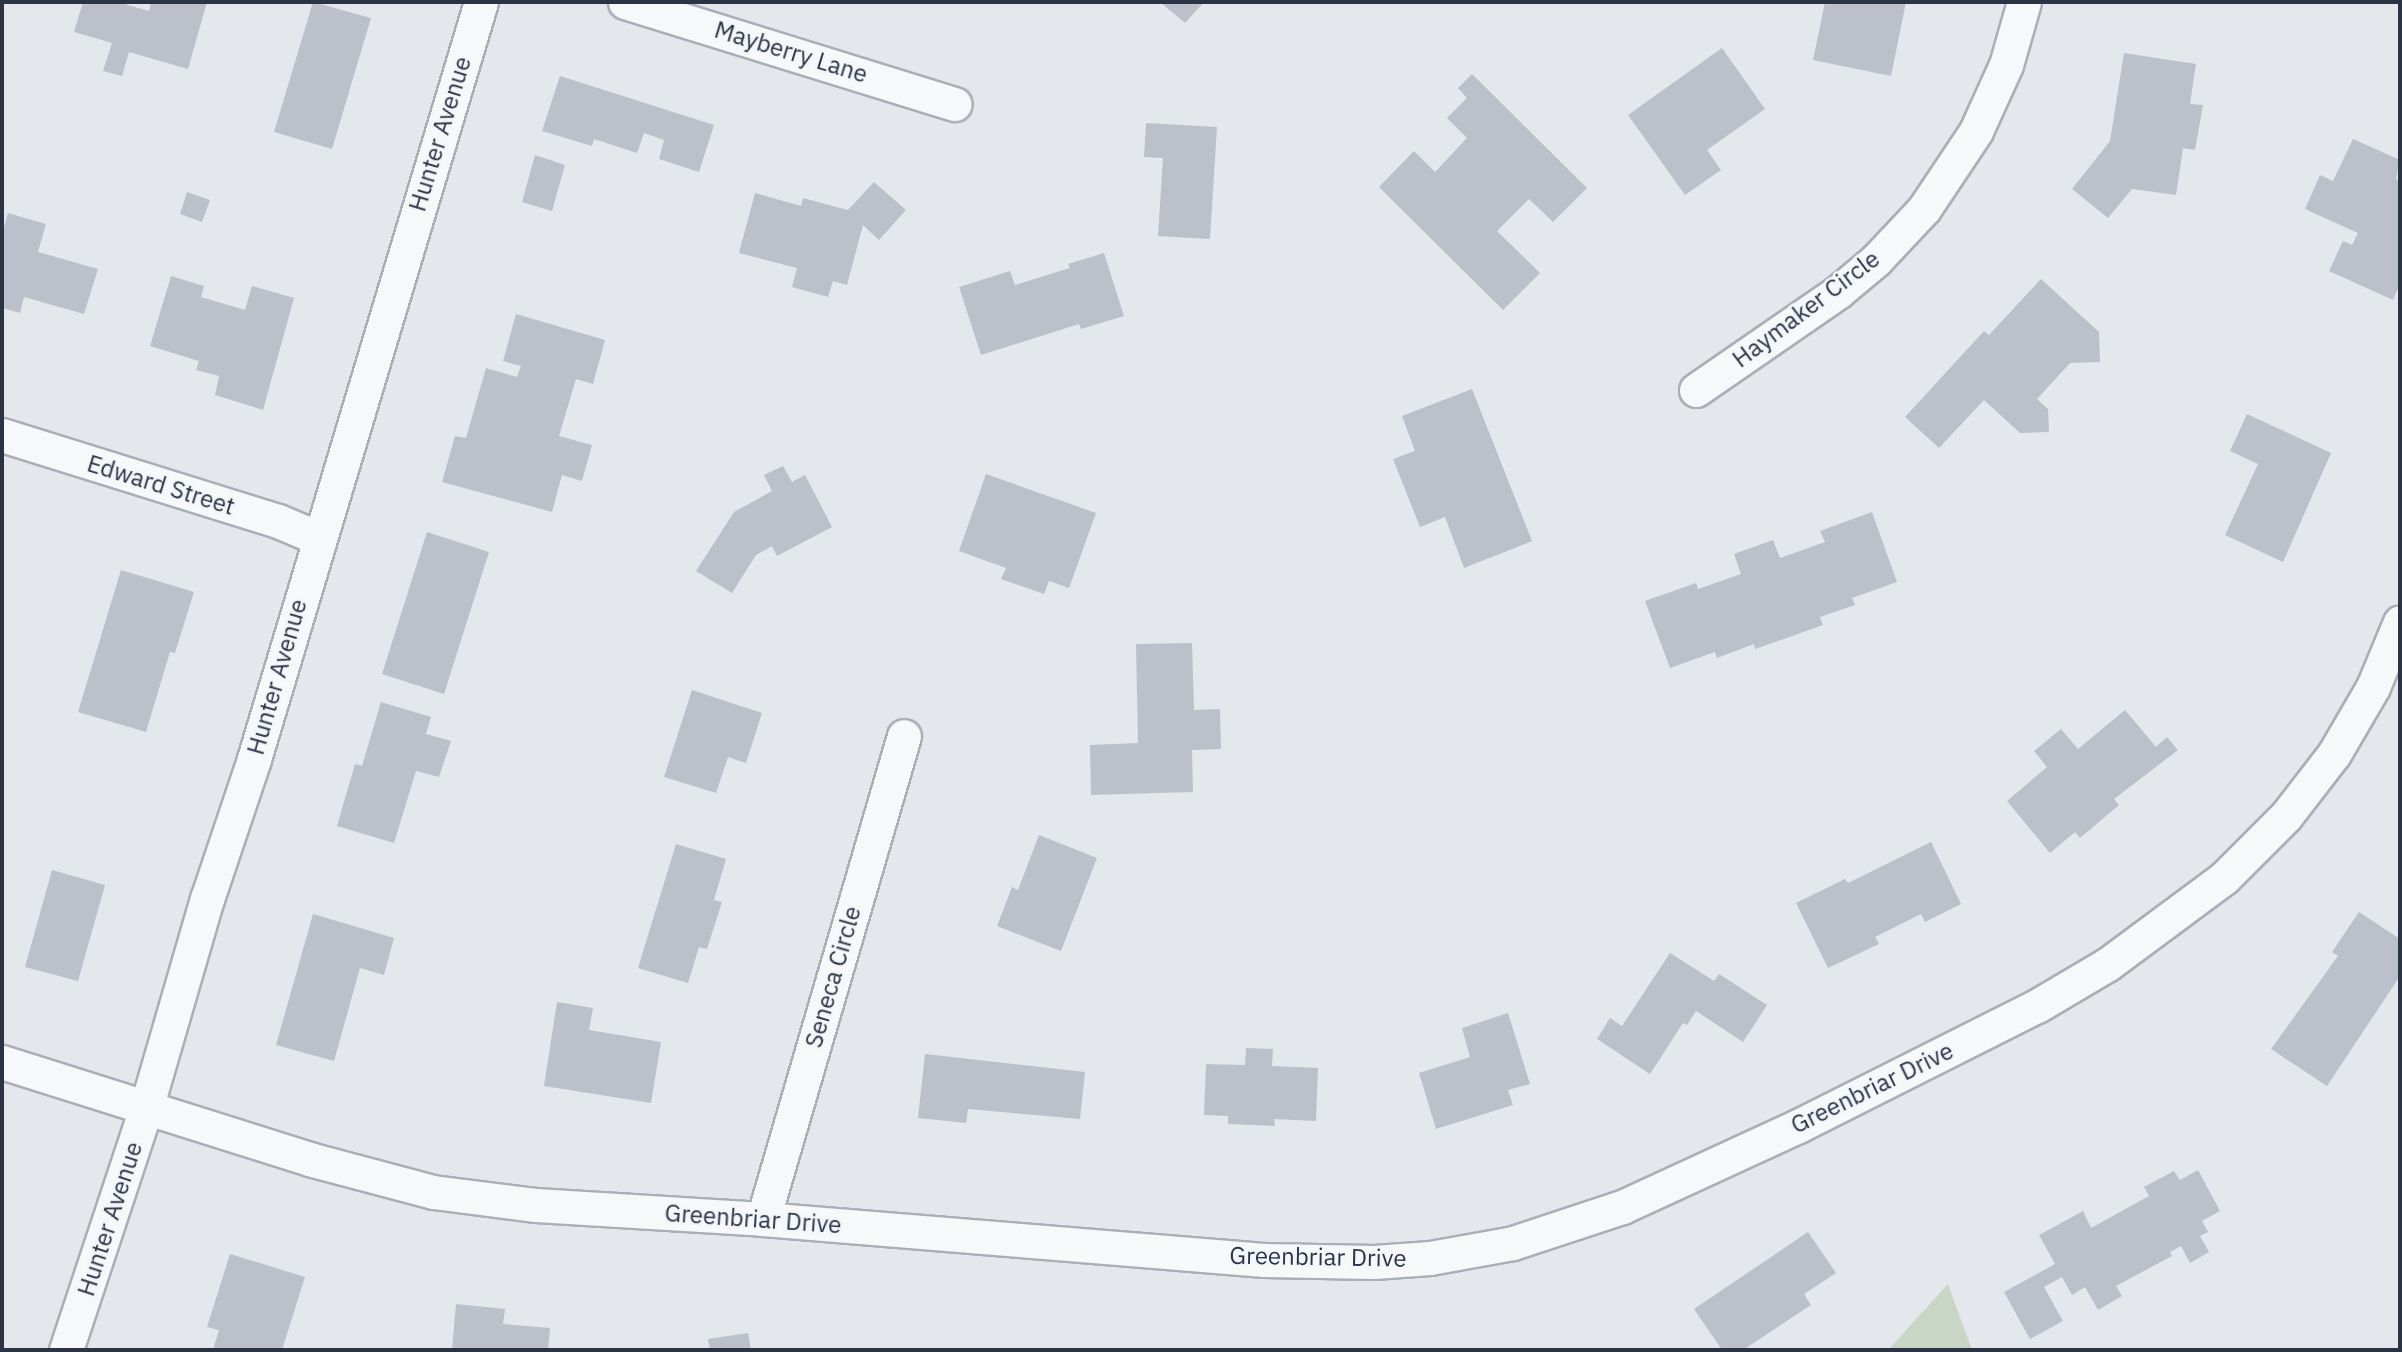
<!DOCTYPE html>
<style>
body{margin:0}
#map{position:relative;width:2402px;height:1352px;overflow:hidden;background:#e4e7ec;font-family:"IBM Plex Sans",sans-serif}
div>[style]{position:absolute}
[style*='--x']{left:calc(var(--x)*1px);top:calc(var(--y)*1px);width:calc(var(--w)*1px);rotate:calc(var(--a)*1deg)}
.green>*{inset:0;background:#c9d6c5}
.building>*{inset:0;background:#bbc0ca}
.roads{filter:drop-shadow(2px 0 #a9aeb7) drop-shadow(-2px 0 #a9aeb7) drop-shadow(0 2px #a9aeb7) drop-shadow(0 -2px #a9aeb7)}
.street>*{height:33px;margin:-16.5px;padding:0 16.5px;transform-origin:16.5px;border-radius:16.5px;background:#f7f8fa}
span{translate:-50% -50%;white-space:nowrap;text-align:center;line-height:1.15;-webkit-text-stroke:5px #f4f6f9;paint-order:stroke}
.street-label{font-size:24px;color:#2b3445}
.frame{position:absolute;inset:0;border:4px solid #2b3445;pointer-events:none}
</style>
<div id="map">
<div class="green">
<i style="clip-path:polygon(1948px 1284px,1972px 1350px,1888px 1350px)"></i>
</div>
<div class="building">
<i style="clip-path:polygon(83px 2px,117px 2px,149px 11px,151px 2px,207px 2px,188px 69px,129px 52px,122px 76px,103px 71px,112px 43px,74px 32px)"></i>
<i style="clip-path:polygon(313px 2px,371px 18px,332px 149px,274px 132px)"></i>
<i style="clip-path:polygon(1160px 2px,1204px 2px,1185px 23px)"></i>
<i style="clip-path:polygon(1825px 2px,1906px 2px,1891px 76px,1813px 60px)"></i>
<i style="clip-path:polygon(1722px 48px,1765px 109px,1707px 150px,1721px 170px,1685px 195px,1628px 115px)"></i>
<i style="clip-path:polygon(2124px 53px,2196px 64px,2190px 104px,2203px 105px,2195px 150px,2183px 148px,2176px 195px,2132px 189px,2108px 218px,2072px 189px,2110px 141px)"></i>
<i style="clip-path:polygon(1472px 74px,1587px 188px,1553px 222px,1529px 199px,1497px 231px,1540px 273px,1503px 310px,1379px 187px,1414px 151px,1435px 172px,1467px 138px,1447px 118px,1467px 98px,1458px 88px)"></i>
<i style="clip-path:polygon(560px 76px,714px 125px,699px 172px,659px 159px,664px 140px,644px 133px,637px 153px,594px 139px,592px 146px,542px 131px)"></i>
<i style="clip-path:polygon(1146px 123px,1217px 127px,1210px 239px,1158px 236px,1163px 158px,1144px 157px)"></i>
<i style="clip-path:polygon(2353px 139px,2400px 160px,2396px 179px,2400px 181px,2400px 284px,2393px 300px,2329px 271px,2343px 241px,2352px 245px,2358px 233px,2305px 209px,2320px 175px,2333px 181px)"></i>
<i style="clip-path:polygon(535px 155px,565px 165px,552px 211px,522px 202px)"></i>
<i style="clip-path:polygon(874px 182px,906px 210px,879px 240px,863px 225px,847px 285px,833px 281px,828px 297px,792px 287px,797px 268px,739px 253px,755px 193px,801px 206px,803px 198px,848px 210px)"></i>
<i style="clip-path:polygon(187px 192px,210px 200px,202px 222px,180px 214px)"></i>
<i style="clip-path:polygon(8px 213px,46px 224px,38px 252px,98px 269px,84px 314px,24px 297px,20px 313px,2px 308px,2px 234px)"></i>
<i style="clip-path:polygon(1104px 253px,1124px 316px,1081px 329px,1079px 324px,981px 355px,959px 287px,1010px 271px,1015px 285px,1070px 268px,1068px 264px)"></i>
<i style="clip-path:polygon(171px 276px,204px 286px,201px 297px,245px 310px,252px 286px,294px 298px,263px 410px,215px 395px,219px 376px,196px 370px,199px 361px,150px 346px)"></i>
<i style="clip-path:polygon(2041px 279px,2099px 332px,2100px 362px,2070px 363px,2037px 399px,2048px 409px,2049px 432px,2020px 433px,1984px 400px,1939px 448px,1905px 417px,1984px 331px,1989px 335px)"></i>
<i style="clip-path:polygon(516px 314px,605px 340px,593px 384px,576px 379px,559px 436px,592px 445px,582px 481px,562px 475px,552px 512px,442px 482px,455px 436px,466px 438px,486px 368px,517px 377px,521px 366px,503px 361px)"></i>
<i style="clip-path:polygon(1472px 389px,1532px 541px,1464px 568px,1445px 517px,1420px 527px,1393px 459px,1415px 451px,1402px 416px)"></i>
<i style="clip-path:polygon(2247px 414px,2331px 453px,2283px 562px,2225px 535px,2258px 464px,2230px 451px)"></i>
<i style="clip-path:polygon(783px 466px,792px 482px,805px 475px,832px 527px,777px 556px,772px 546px,756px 555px,732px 593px,696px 571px,734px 512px,772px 491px,764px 475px)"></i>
<i style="clip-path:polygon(986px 474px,1096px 513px,1069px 588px,1049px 581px,1044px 594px,1001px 579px,1006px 568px,959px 551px)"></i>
<i style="clip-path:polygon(1872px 512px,1897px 582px,1852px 598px,1855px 605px,1820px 617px,1823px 625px,1755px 649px,1754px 644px,1717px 658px,1715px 652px,1670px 668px,1645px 601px,1696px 583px,1698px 589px,1741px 574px,1734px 554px,1773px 540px,1780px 558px,1825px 542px,1820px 531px)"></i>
<i style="clip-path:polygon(427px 532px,489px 552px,444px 694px,382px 674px)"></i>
<i style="clip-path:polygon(121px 570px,194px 592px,175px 653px,170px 652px,146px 732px,78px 712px)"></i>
<i style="clip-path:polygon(1192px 643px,1194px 710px,1220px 709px,1221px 749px,1192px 750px,1193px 792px,1091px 795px,1090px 745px,1138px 743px,1136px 644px)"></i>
<i style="clip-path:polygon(692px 690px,762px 713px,746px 763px,728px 757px,716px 793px,664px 777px)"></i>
<i style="clip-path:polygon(381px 702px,431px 717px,426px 734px,451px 741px,439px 777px,416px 771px,394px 843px,337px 826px,355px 764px,362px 766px)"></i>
<i style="clip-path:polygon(2125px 710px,2156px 747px,2167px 737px,2178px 750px,2114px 799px,2119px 805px,2080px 838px,2075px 832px,2050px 853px,2007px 801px,2047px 767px,2034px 751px,2061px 729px,2078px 749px)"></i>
<i style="clip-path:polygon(1039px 835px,1097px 858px,1061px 951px,997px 926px,1012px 887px,1018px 890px)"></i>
<i style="clip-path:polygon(1931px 842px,1961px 904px,1925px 922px,1921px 914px,1875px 937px,1879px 944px,1828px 968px,1796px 903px,1845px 879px,1848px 883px)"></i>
<i style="clip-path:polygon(676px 844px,726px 859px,714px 900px,722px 902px,707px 949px,699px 947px,688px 983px,638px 968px)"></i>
<i style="clip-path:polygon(52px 870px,105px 885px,78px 981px,25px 967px)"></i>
<i style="clip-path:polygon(2359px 912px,2400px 939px,2400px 976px,2327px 1086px,2271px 1049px,2338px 956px,2332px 952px)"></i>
<i style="clip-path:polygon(313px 914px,394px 938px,384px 975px,360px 968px,334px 1061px,276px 1045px)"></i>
<i style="clip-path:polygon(1670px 953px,1714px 981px,1719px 974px,1767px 1005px,1743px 1042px,1696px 1011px,1687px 1025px,1683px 1023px,1650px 1074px,1597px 1039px,1610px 1018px,1622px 1026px)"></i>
<i style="clip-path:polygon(557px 1002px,593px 1008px,589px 1030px,661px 1042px,651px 1103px,544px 1086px)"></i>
<i style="clip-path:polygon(1508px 1013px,1530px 1084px,1508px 1090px,1513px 1105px,1436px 1129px,1419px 1073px,1470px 1057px,1462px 1028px)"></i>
<i style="clip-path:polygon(1246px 1048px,1273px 1049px,1272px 1066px,1318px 1068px,1316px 1121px,1274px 1119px,1275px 1126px,1228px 1124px,1228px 1116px,1204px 1115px,1206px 1064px,1245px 1065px)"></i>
<i style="clip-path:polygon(925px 1054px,1085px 1072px,1080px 1119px,968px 1109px,966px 1123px,918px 1118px)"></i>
<i style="clip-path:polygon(2198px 1170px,2220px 1211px,2202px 1221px,2208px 1232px,2200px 1236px,2209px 1252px,2190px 1263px,2181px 1246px,2170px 1252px,2172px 1256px,2116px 1286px,2122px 1296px,2098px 1310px,2085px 1287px,2072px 1295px,2062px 1277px,2044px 1287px,2063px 1321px,2030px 1339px,2004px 1292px,2055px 1264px,2039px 1235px,2083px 1211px,2091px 1228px,2149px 1196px,2144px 1187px,2174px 1171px,2180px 1180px)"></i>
<i style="clip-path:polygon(1808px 1232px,1836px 1273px,1804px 1294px,1811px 1305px,1743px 1350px,1722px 1350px,1694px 1309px)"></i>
<i style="clip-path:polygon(230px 1254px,305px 1277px,282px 1350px,213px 1350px,219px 1330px,207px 1327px)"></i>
<i style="clip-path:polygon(456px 1304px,505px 1309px,503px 1324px,550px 1328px,548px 1350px,452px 1350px)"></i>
<i style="clip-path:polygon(748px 1333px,751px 1350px,710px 1350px,708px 1339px)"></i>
</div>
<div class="roads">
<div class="street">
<i style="--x:625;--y:2;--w:345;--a:17.2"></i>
<i style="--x:1696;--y:390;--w:173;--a:-34.6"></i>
<i style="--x:1838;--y:292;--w:50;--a:-40.1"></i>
<i style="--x:1876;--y:260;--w:70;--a:-46.7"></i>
<i style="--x:1924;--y:209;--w:94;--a:-56.3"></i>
<i style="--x:1976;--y:131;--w:72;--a:-65.6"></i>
<i style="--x:2006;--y:65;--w:66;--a:-74.1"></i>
<i style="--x:2;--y:435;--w:289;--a:17.3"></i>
<i style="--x:278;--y:521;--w:43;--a:23"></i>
<i style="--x:2;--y:1062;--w:322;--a:17.5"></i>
<i style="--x:309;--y:1159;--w:128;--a:14.9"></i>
<i style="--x:433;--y:1192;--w:104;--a:7.2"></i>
<i style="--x:536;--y:1205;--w:227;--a:3.5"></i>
<i style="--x:763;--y:1219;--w:503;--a:4.68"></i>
<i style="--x:1264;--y:1260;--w:110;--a:1"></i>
<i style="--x:1374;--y:1262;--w:56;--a:-4.1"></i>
<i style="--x:1430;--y:1258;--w:84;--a:-10.2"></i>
<i style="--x:1513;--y:1243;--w:115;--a:-18.3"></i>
<i style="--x:1622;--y:1207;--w:194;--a:-24.7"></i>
<i style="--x:1798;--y:1126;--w:267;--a:-26.7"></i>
<i style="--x:2037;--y:1006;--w:82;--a:-30.6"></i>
<i style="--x:2108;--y:964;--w:144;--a:-36.6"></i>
<i style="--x:2224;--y:878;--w:88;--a:-45"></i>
<i style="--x:2286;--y:816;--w:78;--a:-52.3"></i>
<i style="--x:2334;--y:754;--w:78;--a:-59.8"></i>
<i style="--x:2373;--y:687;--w:70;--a:-67.4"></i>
<i style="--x:763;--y:1219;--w:503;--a:-73.73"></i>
<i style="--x:66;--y:1350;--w:258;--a:-71.7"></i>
<i style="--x:147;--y:1105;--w:215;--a:-73.8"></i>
<i style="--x:207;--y:899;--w:148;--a:-71.4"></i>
<i style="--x:254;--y:759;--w:790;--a:-73.31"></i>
</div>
</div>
<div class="street-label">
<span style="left:791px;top:52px;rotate:17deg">Mayberry Lane</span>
<span style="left:440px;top:134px;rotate:-73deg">Hunter Avenue</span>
<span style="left:1806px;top:309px;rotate:-37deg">Haymaker Circle</span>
<span style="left:161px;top:485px;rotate:17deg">Edward Street</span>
<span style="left:277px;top:677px;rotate:-74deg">Hunter Avenue</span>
<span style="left:833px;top:977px;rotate:-74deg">Seneca Circle</span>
<span style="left:1872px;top:1088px;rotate:-26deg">Greenbriar Drive</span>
<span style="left:110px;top:1219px;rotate:-72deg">Hunter Avenue</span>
<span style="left:753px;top:1219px;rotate:4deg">Greenbriar Drive</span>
<span style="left:1318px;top:1257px;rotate:1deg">Greenbriar Drive</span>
</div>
<div class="frame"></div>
</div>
